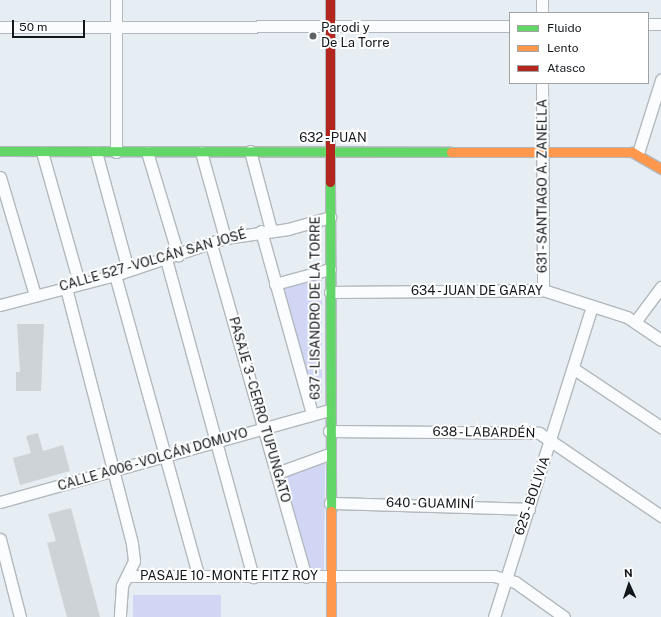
<!DOCTYPE html>
<meta charset="utf-8">
<style>
body{margin:0}
#map{position:relative;width:661px;height:617px;overflow:hidden;background:#e6edf3;font-family:"Public Sans",sans-serif}
div>[style]{position:absolute}
[style*='--x']{left:calc(var(--x)*1px);top:calc(var(--y)*1px);width:calc(var(--w)*1px);rotate:calc(var(--a)*1deg)}
.green>*{inset:0;background:#d1d6f4}
.building>*{inset:0;background:#ced3d8}
.roads{filter:drop-shadow(1px 0 #b2b8bd) drop-shadow(-1px 0 #b2b8bd) drop-shadow(0 1px #b2b8bd) drop-shadow(0 -1px #b2b8bd)}
.street>*{height:11px;margin:-5.5px;padding:0 5.5px;transform-origin:5.5px;border-radius:5.5px;background:#fbfcfd}
.fast>*{height:9px;margin:-4.5px;padding:0 4.5px;transform-origin:4.5px;border-radius:4.5px;background:#63d668}
.slow>*{height:9px;margin:-4.5px;padding:0 4.5px;transform-origin:4.5px;border-radius:4.5px;background:#ff974d}
.jam>*{height:9px;margin:-4.5px;padding:0 4.5px;transform-origin:4.5px;border-radius:4.5px;background:#b3261e}
.dots>*{width:11px;height:11px;translate:-50% -50%;box-sizing:border-box;border:2px solid #fff;border-radius:50%}
span{translate:-50% -50%;white-space:nowrap;text-align:center;line-height:1.15;-webkit-text-stroke:4px #fff;paint-order:stroke}
.poi-label{font-size:13px;color:#12171a}
.left{translate:0 -50%;text-align:left}
.street-label{font-size:13px;color:#12171a}
.legend{position:absolute;left:509px;top:12px;width:140px;height:72px;box-sizing:border-box;background:#fff;border:1px solid #a0a2a3;margin:0;padding:5px 7px;list-style:none;font-size:12px;color:#12171a}
.legend li{display:flex;align-items:center;gap:8px;height:20px}
.legend b{width:20px;border:1px solid #a0a2a3}
.north{position:absolute;left:609px;top:565px;width:40px;height:40px;-webkit-text-stroke:3px #fff;paint-order:stroke;rotate:357deg;font-size:11px;font-weight:700;line-height:16px;text-align:center;color:#12171a}
.north::after{content:'';display:block;margin:auto;width:14px;height:18px;background:#12171a;clip-path:polygon(50% 0,100% 100%,50% 72%,0 100%)}
.scale{position:absolute;left:12px;top:20px;width:73px;height:18px;box-sizing:border-box;border:2px solid #12171a;border-top:0;padding-left:5px;font-size:12px;line-height:14px;white-space:nowrap;color:#12171a;-webkit-text-stroke:3px #fff;paint-order:stroke}
</style>
<div id="map">
<div class="green">
<i style="clip-path:polygon(318px 277px,322px 280px,322px 398px,317px 401px,312px 399px,280px 288px)"></i>
<i style="clip-path:polygon(325px 458px,324px 572px,307px 572px,281px 474px)"></i>
<i style="clip-path:polygon(133px 595px,221px 595px,221px 617px,133px 617px)"></i>
</div>
<div class="building">
<i style="clip-path:polygon(17px 324px,44px 324px,41px 391px,16px 391px,16px 372px,20px 372px)"></i>
<i style="clip-path:polygon(38px 433px,43px 451px,63px 445px,70px 471px,20px 485px,13px 458px,31px 453px,26px 436px)"></i>
<i style="clip-path:polygon(71px 508px,100px 617px,67px 617px,47px 543px,56px 541px,48px 514px)"></i>
</div>
<div class="roads">
<div class="street">
<i style="--x:542;--y:13;--w:13;--a:-90"></i>
<i style="--x:648;--y:24;--w:13;--a:0"></i>
<i style="--x:0;--y:27;--w:510;--a:-0.11"></i>
<i style="--x:542;--y:83;--w:207;--a:89.7"></i>
<i style="--x:250;--y:151;--w:82;--a:75.1"></i>
<i style="--x:42;--y:152;--w:136;--a:74.2"></i>
<i style="--x:96;--y:152;--w:122;--a:74.8"></i>
<i style="--x:116;--y:152;--w:152;--a:-90"></i>
<i style="--x:147;--y:152;--w:108;--a:73.2"></i>
<i style="--x:201;--y:152;--w:89;--a:74.4"></i>
<i style="--x:638;--y:153;--w:77;--a:-72.5"></i>
<i style="--x:0;--y:177;--w:123;--a:73.5"></i>
<i style="--x:261;--y:231;--w:190;--a:74.4"></i>
<i style="--x:211;--y:244;--w:346;--a:74.1"></i>
<i style="--x:166;--y:259;--w:330;--a:74.7"></i>
<i style="--x:115;--y:275;--w:311;--a:74.5"></i>
<i style="--x:275;--y:284;--w:57;--a:-15.3"></i>
<i style="--x:66;--y:288;--w:264;--a:75.5"></i>
<i style="--x:132;--y:544;--w:17;--a:83"></i>
<i style="--x:134;--y:561;--w:28;--a:116"></i>
<i style="--x:122;--y:586;--w:31;--a:94"></i>
<i style="--x:330;--y:292;--w:213;--a:-0.5"></i>
<i style="--x:543;--y:290;--w:88;--a:17.8"></i>
<i style="--x:627;--y:317;--w:41;--a:34.1"></i>
<i style="--x:0;--y:305;--w:119;--a:-14.6"></i>
<i style="--x:115;--y:275;--w:116;--a:-18.6"></i>
<i style="--x:225;--y:238;--w:64;--a:-8.1"></i>
<i style="--x:288;--y:229;--w:44;--a:-15.9"></i>
<i style="--x:635;--y:322;--w:44;--a:-53.4"></i>
<i style="--x:574;--y:369;--w:105;--a:33.7"></i>
<i style="--x:329;--y:431;--w:210;--a:0.5"></i>
<i style="--x:539;--y:433;--w:148;--a:34.2"></i>
<i style="--x:277;--y:473;--w:55;--a:-20.1"></i>
<i style="--x:0;--y:502;--w:342;--a:-15.6"></i>
<i style="--x:330;--y:503;--w:199;--a:1.7"></i>
<i style="--x:0;--y:539;--w:81;--a:75.6"></i>
<i style="--x:127;--y:576;--w:367;--a:0"></i>
<i style="--x:494;--y:576;--w:22;--a:16"></i>
<i style="--x:515;--y:582;--w:60;--a:35.5"></i>
<i style="--x:494;--y:617;--w:326;--a:-72.5"></i>
</div>
<div class="fast">
<i style="--x:0;--y:151;--w:451;--a:0.1"></i>
<i style="--x:330;--y:182;--w:329;--a:89.8"></i>
</div>
<div class="slow">
<i style="--x:451;--y:152;--w:181;--a:0"></i>
<i style="--x:632;--y:152;--w:34;--a:30"></i>
<i style="--x:331;--y:511;--w:106;--a:90"></i>
</div>
<div class="jam">
<i style="--x:330;--y:0;--w:182;--a:90"></i>
</div>
</div>
<div class="dots">
<i style="left:313px;top:36px;background:#5c6266"></i>
</div>
<div class="poi-label">
<span class="left" style="left:321px;top:36px">Parodi y<br>De La Torre</span>
</div>
<div class="street-label">
<span style="left:333px;top:138px">632 - PUAN</span>
<span style="left:543px;top:186px;rotate:-90deg">631 - SANTIAGO A. ZANELLA</span>
<span style="left:153px;top:261px;rotate:-16deg">CALLE 527 - VOLCÁN SAN JOSÉ</span>
<span style="left:477px;top:291px">634 - JUAN DE GARAY</span>
<span style="left:316px;top:308px;rotate:-90deg">637 - LISANDRO DE LA TORRE</span>
<span style="left:259px;top:410px;rotate:74deg">PASAJE 3 - CERRO TUPUNGATO</span>
<span style="left:484px;top:433px;rotate:1deg">638 - LABARDÉN</span>
<span style="left:153px;top:460px;rotate:-16deg">CALLE A006 - VOLCÁN DOMUYO</span>
<span style="left:533px;top:496px;rotate:-71deg">625 - BOLIVIA</span>
<span style="left:430px;top:504px;rotate:1deg">640 - GUAMINÍ</span>
<span style="left:229px;top:576px">PASAJE 10 - MONTE FITZ ROY</span>
</div>
<ul class="legend">
<li><b style="height:5px;background:#63d668"></b>Fluido</li>
<li><b style="height:5px;background:#ff974d"></b>Lento</li>
<li><b style="height:5px;background:#b3261e"></b>Atasco</li>
</ul>
<div class="north">N</div>
<div class="scale">50 m</div>
</div>
